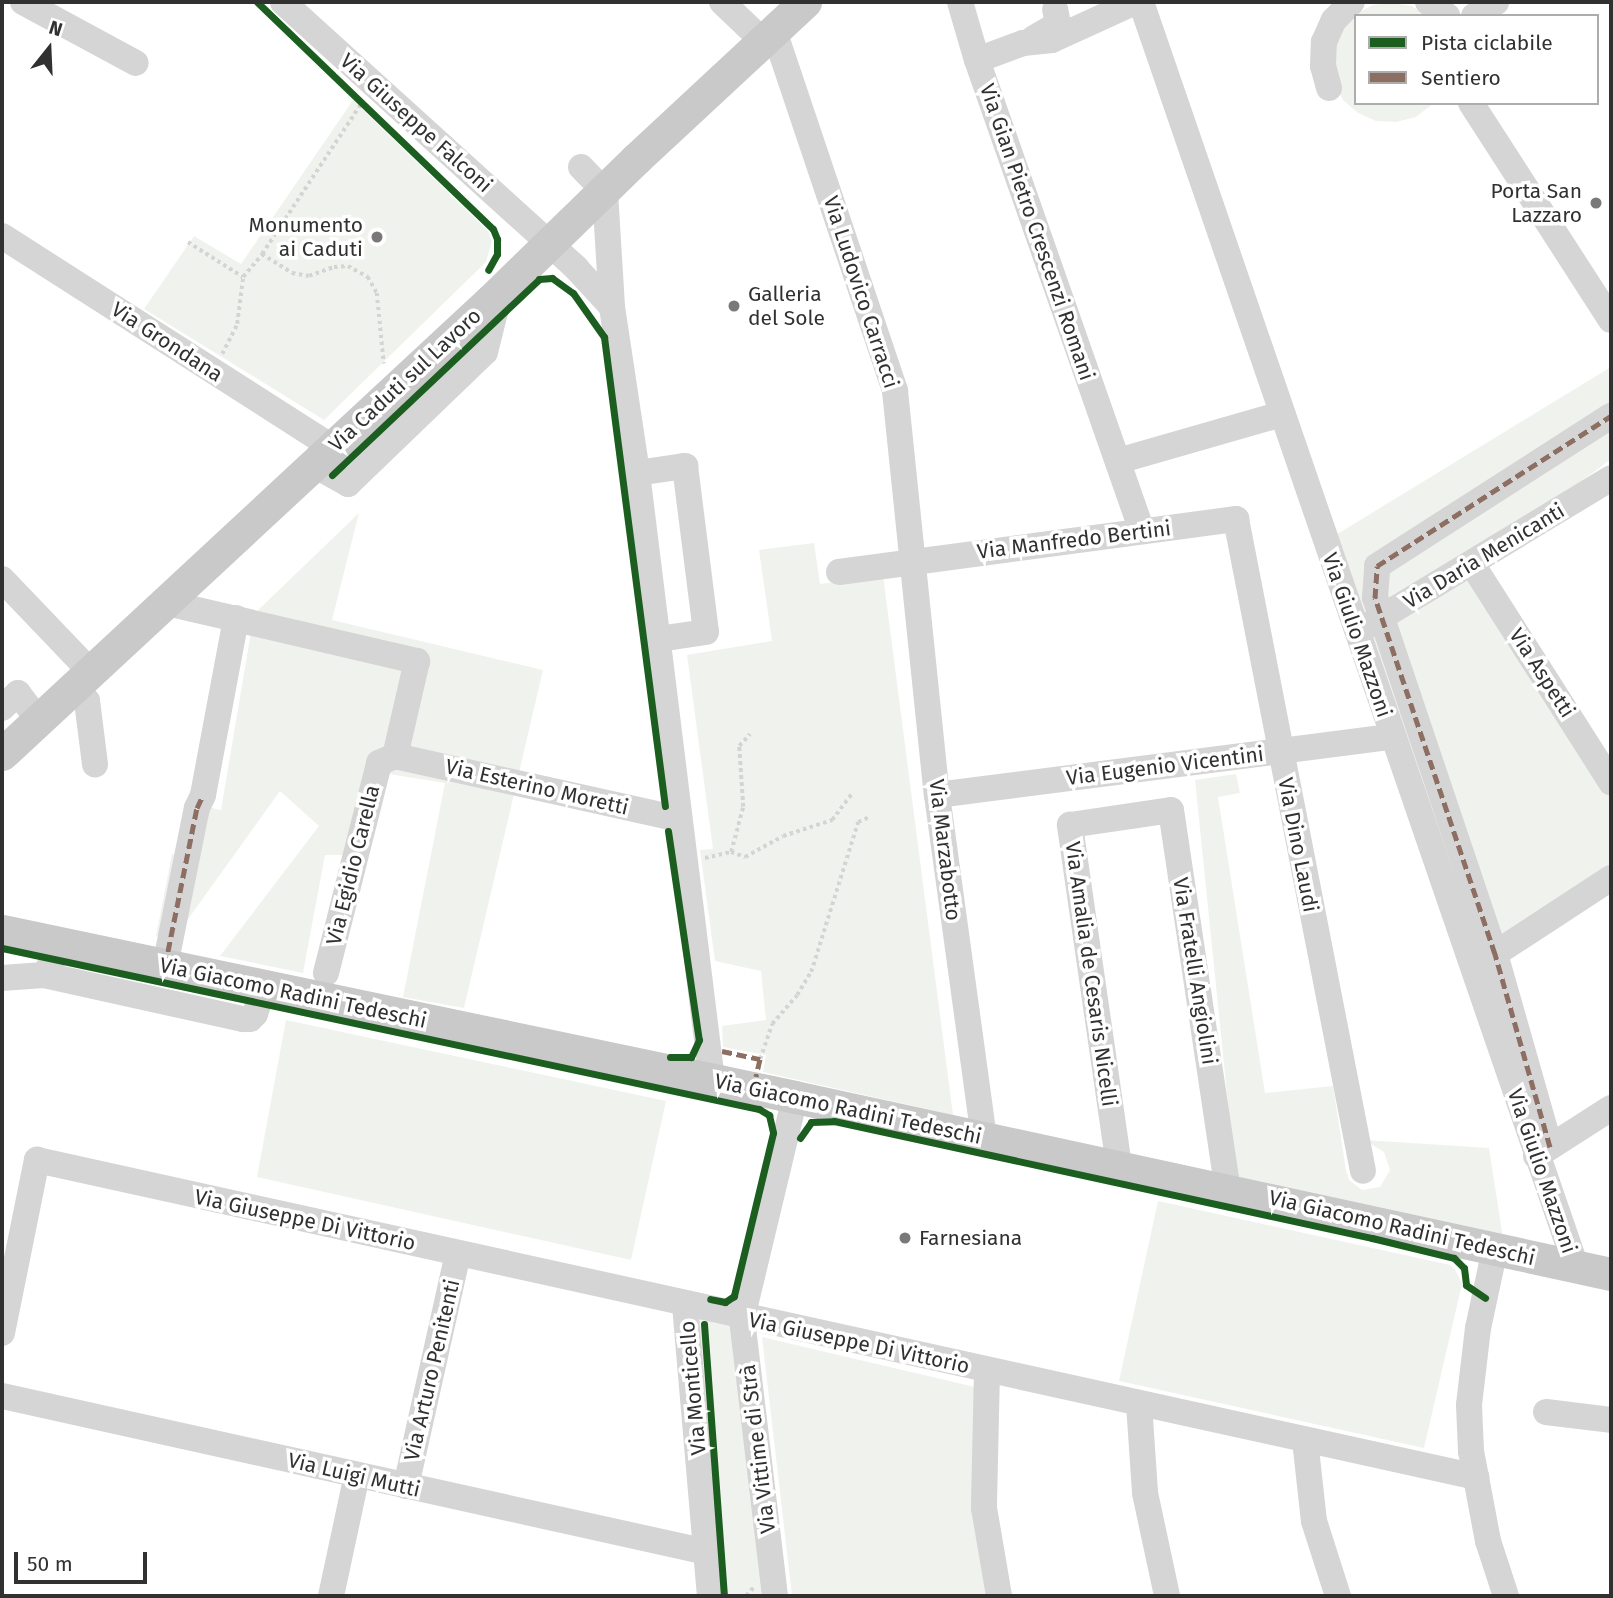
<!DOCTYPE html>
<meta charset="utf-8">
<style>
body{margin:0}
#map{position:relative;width:1613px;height:1598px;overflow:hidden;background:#fff;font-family:"Fira Sans",sans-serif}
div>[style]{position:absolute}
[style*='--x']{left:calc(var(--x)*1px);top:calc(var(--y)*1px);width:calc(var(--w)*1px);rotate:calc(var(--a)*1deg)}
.green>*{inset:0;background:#f0f3ed}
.path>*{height:3.5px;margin-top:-1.75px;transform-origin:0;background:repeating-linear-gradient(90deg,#d4d4d4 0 3.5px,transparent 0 7px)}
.minor>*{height:26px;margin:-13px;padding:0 13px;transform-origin:13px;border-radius:13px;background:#d5d5d5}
.major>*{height:33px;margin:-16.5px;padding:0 16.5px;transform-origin:16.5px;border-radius:16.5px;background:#c9c9c9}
.quiet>*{height:5px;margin-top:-2.5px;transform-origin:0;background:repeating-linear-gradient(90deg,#8d6e63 0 10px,transparent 0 15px)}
.cycleway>*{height:7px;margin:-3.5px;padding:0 3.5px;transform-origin:3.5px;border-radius:3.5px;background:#1b5e20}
.dots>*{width:19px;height:19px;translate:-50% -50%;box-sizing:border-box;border:4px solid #fff;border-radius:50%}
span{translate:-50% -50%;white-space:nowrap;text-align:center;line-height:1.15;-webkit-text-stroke:7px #fff;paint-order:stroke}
.street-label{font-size:21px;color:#313131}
.poi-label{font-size:21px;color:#313131}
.right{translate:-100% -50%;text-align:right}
.left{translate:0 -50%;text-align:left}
.frame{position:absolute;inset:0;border:4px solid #313131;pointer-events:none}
.legend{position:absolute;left:1354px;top:14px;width:245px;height:91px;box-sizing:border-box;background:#fff;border:2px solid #adadad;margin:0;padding:9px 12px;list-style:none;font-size:21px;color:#313131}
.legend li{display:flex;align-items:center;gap:14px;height:35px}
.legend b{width:35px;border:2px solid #adadad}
.north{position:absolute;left:14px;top:14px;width:70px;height:70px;-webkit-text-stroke:5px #fff;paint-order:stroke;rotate:18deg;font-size:19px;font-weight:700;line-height:28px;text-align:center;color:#313131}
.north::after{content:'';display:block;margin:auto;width:24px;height:32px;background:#313131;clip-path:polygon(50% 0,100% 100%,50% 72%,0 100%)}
.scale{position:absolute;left:14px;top:1552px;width:133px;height:32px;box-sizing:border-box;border:4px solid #313131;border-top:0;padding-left:9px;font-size:21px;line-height:24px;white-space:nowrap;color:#313131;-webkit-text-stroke:5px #fff;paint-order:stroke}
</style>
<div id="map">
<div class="green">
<i style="clip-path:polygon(1392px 3px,1412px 6px,1427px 16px,1356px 16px,1356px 103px,1434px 103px,1416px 117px,1396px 122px,1376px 121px,1358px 113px,1343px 100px,1334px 83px,1333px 45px,1342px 27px,1356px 14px,1373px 5px)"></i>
<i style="clip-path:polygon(353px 100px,488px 231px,492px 241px,486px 262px,324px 420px,144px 309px,194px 236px,241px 264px)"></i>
<i style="clip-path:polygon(1611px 367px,1611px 459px,1472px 564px,1611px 782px,1611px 874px,1483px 944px,1334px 536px)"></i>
<i style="clip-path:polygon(359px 513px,332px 620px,543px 670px,464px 1008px,403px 997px,445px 783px,364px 770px,344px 855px,325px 855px,303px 973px,220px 956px,319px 826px,280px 791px,173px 940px,156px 936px,172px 854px,191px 857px,202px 806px,221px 810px,254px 614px)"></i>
<i style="clip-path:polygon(814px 543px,820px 584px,883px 575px,953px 1115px,763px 1072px,766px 1055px,723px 1047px,722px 1026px,766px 1020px,761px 971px,715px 961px,700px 850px,713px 849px,687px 655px,772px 641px,759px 550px)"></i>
<i style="clip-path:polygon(1236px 774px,1240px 793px,1218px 797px,1265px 1093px,1333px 1086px,1346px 1170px,1349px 1180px,1362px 1190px,1380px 1187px,1390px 1170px,1384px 1152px,1364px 1140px,1489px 1148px,1503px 1238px,1236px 1182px,1195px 780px)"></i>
<i style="clip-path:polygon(286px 1020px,666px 1101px,631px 1260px,257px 1177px)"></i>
<i style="clip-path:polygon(1158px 1201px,1450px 1265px,1455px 1269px,1462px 1284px,1424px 1448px,1119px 1381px)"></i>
<i style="clip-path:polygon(694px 1315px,735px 1323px,768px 1596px,713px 1596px)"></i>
<i style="clip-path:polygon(762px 1337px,975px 1387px,993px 1596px,792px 1596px)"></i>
</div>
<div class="path">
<i style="--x:188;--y:242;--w:65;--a:32.5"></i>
<i style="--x:262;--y:254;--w:183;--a:-56.6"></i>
<i style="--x:222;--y:354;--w:34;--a:-63"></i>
<i style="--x:237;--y:324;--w:47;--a:-82.7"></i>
<i style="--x:243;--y:277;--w:30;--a:-50"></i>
<i style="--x:262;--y:254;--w:36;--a:32"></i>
<i style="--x:292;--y:273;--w:17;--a:10"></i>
<i style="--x:309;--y:276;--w:27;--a:-20"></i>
<i style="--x:334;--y:267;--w:14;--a:-4"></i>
<i style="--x:348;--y:266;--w:23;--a:29"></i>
<i style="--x:368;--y:277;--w:18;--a:61"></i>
<i style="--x:377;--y:293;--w:71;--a:84.4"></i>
<i style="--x:731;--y:852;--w:15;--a:20"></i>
<i style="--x:745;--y:857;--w:43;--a:-28.9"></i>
<i style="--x:783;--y:836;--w:52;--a:-18.1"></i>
<i style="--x:832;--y:820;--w:34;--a:-53"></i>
<i style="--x:705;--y:858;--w:27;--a:-13"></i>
<i style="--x:731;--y:852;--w:47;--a:-75.1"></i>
<i style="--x:743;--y:807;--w:61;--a:-93.8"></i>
<i style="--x:739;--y:746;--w:16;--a:-47"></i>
<i style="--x:760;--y:1059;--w:37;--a:-71"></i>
<i style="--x:772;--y:1024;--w:38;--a:-49"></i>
<i style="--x:797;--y:995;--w:27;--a:-59"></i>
<i style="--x:811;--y:972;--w:157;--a:-72.6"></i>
<i style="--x:858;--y:822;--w:13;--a:-23"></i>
<i style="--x:746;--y:1596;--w:11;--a:-49"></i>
</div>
<div class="minor">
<i style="--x:23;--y:2;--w:128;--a:28.4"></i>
<i style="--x:283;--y:2;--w:396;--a:42.2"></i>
<i style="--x:576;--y:268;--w:53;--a:47.3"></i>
<i style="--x:722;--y:2;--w:57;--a:43.6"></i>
<i style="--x:960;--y:2;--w:60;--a:73.7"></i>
<i style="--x:977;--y:60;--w:499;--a:70.7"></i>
<i style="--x:1141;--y:2;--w:1338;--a:71.02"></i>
<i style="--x:1428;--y:2;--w:24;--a:36"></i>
<i style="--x:1474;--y:16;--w:26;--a:-32"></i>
<i style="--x:774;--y:31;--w:380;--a:71.4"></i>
<i style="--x:895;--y:391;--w:406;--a:84.1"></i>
<i style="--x:937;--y:795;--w:346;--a:82.2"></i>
<i style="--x:1034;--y:38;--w:28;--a:-30"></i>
<i style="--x:1058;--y:24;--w:15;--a:-101"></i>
<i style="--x:977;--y:60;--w:49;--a:-20.3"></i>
<i style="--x:1023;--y:43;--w:29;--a:-6"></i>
<i style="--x:1052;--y:40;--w:91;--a:-24.6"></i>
<i style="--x:1329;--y:88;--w:23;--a:-105"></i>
<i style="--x:1323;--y:66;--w:24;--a:-88"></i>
<i style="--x:1324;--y:42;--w:24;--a:-66"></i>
<i style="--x:1334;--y:20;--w:25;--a:-45"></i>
<i style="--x:1471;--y:103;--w:258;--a:57.2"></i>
<i style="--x:581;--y:167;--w:35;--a:46"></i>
<i style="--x:605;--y:192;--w:115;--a:86.5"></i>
<i style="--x:612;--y:307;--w:168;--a:81.4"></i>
<i style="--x:637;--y:473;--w:612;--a:82.96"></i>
<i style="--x:2;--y:236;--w:392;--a:32.6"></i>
<i style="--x:1118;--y:461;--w:171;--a:-16"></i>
<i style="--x:314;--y:465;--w:39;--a:29"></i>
<i style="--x:348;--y:484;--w:190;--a:-43.9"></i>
<i style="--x:485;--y:352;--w:41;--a:-76"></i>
<i style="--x:495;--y:312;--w:12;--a:-114"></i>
<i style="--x:637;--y:473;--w:49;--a:-8.3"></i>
<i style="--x:685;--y:466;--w:167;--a:82.8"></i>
<i style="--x:706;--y:632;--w:49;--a:171.7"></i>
<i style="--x:1472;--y:564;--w:259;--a:57.5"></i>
<i style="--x:839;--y:572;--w:401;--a:-7.6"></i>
<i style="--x:1236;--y:519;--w:664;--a:78.98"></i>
<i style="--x:2;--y:579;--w:127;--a:46.3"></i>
<i style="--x:167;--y:603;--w:257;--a:13.1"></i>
<i style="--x:417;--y:661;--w:98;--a:103"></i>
<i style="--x:1367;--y:626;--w:285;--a:-31.2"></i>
<i style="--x:74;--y:686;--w:20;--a:49"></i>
<i style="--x:87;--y:701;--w:64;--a:82.8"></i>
<i style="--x:2;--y:708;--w:22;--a:-43"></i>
<i style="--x:18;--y:693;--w:34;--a:53"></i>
<i style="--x:395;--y:756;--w:291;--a:12.5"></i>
<i style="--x:937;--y:795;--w:459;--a:-7.3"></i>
<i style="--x:1481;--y:963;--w:155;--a:-33.2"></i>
<i style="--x:165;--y:966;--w:161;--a:-78.6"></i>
<i style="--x:197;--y:808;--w:14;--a:-65"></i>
<i style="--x:203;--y:795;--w:180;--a:-79.4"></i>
<i style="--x:326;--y:973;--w:217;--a:-75.8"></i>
<i style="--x:379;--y:763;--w:17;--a:-24"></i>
<i style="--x:44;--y:975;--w:204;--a:12.5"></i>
<i style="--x:243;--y:1019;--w:7;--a:0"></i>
<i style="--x:250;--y:1019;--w:7;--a:-45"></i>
<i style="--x:255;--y:1014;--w:28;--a:-72"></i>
<i style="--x:2;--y:978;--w:42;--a:-4.1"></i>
<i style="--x:44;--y:975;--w:15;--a:-58"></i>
<i style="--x:1550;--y:1147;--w:201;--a:-105.9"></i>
<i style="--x:1495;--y:954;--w:376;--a:-108.6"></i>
<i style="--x:1375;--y:598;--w:32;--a:-86"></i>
<i style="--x:1377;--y:566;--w:278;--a:-32.7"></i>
<i style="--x:1536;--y:1156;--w:89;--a:-32.6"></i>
<i style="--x:1119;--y:1166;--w:345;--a:-98.2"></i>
<i style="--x:1070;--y:825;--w:102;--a:-8.4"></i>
<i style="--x:1171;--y:810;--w:384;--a:81.5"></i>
<i style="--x:1495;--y:1249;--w:81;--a:102.1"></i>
<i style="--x:1478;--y:1328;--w:78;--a:96.7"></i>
<i style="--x:1469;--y:1405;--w:46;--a:87.5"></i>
<i style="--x:1471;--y:1451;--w:92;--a:79.3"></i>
<i style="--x:1488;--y:1541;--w:58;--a:71.9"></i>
<i style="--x:685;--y:1305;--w:292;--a:85.1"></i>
<i style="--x:2;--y:1333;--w:177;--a:-78.6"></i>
<i style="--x:37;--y:1160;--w:1474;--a:12.42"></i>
<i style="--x:987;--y:1371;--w:137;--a:91.3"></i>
<i style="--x:984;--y:1508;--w:89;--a:80.3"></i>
<i style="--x:2;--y:1396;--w:722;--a:12.48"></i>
<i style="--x:1139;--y:1404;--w:89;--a:86.1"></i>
<i style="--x:1145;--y:1493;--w:105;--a:77.9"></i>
<i style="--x:1546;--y:1412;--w:65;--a:7"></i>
<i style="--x:1305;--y:1440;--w:81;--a:83.7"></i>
<i style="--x:1314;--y:1521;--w:79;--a:72.3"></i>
<i style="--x:406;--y:1486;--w:238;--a:-77.4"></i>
<i style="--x:331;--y:1596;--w:124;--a:-77.9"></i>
<i style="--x:775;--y:1596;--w:280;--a:-96.8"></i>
<i style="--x:742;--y:1318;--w:227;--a:-76.5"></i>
</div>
<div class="major">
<i style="--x:2;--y:754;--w:666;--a:-42.87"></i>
<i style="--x:490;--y:301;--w:204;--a:-44.2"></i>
<i style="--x:636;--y:159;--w:231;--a:-42.9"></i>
<i style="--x:2;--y:931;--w:810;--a:11.82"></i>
<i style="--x:795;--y:1097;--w:835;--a:12.24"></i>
</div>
<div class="quiet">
<i style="--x:165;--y:966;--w:161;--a:-78.6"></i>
<i style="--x:197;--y:808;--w:14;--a:-65"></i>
<i style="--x:722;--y:1051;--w:39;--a:12"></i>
<i style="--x:760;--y:1059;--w:18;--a:103"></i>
<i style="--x:1550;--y:1147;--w:201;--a:-105.9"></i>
<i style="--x:1495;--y:954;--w:376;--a:-108.6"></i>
<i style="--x:1375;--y:598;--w:32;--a:-86"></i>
<i style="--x:1377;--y:566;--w:278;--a:-32.7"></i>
</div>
<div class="cycleway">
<i style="--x:257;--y:2;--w:327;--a:43.9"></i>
<i style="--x:493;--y:229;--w:11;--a:68"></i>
<i style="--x:497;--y:239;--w:15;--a:90"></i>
<i style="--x:497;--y:254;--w:18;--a:119"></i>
<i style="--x:332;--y:475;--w:285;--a:-43.4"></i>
<i style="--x:539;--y:279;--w:13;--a:-4"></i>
<i style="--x:552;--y:278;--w:26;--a:36"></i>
<i style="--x:573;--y:293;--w:54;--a:54.8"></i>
<i style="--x:604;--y:337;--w:473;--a:82.6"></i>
<i style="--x:668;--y:831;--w:211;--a:81.6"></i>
<i style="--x:699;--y:1040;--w:19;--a:115"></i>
<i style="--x:691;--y:1057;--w:21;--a:180"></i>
<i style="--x:2;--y:948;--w:774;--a:12.01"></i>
<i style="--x:759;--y:1109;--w:12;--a:31"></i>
<i style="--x:769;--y:1115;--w:18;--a:77"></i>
<i style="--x:773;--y:1133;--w:168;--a:103.5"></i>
<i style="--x:734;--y:1296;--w:11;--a:146"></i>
<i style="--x:725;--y:1302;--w:15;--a:-169"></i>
<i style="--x:800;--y:1138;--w:19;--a:-55"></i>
<i style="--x:811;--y:1122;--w:23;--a:-2"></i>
<i style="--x:834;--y:1121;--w:551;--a:12.27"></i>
<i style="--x:1372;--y:1238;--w:84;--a:13.7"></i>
<i style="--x:1454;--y:1258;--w:14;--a:45"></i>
<i style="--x:1464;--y:1268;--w:17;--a:83"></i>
<i style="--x:1466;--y:1285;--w:23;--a:34"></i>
<i style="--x:704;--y:1324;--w:273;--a:85.8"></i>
</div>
<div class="dots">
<i style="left:1596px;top:203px;background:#797979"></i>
<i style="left:377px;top:237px;background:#797979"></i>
<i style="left:734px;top:306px;background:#797979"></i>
<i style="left:905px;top:1238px;background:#797979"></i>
</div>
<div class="street-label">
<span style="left:416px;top:123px;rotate:42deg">Via Giuseppe Falconi</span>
<span style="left:1037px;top:232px;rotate:71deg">Via Gian Pietro Crescenzi Romani</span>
<span style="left:861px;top:292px;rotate:72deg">Via Ludovico Carracci</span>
<span style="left:167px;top:342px;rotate:33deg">Via Grondana</span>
<span style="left:405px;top:380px;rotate:-43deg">Via Caduti sul Lavoro</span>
<span style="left:1074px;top:540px;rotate:-7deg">Via Manfredo Bertini</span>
<span style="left:1484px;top:556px;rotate:-31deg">Via Daria Menicanti</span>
<span style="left:1357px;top:635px;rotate:71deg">Via Giulio Mazzoni</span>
<span style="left:1542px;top:673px;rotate:57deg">Via Aspetti</span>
<span style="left:1165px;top:766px;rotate:-7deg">Via Eugenio Vicentini</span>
<span style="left:537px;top:787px;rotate:13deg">Via Esterino Moretti</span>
<span style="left:1298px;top:845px;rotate:79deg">Via Dino Laudi</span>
<span style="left:945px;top:850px;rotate:83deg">Via Marzabotto</span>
<span style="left:353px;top:865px;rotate:-76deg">Via Egidio Carella</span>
<span style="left:1195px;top:971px;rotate:81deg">Via Fratelli Angiolini</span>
<span style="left:1091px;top:974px;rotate:82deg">Via Amalia de Cesaris Nicelli</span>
<span style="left:293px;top:993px;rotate:12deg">Via Giacomo Radini Tedeschi</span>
<span style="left:848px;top:1109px;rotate:12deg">Via Giacomo Radini Tedeschi</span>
<span style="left:1542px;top:1171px;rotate:71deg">Via Giulio Mazzoni</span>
<span style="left:305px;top:1220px;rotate:12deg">Via Giuseppe Di Vittorio</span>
<span style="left:1402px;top:1228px;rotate:13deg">Via Giacomo Radini Tedeschi</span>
<span style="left:859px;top:1343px;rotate:12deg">Via Giuseppe Di Vittorio</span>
<span style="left:432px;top:1370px;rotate:-77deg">Via Arturo Penitenti</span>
<span style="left:693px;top:1388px;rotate:-95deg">Via Monticello</span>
<span style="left:758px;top:1449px;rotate:-97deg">Via Vittime di Strà</span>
<span style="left:354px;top:1475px;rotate:13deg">Via Luigi Mutti</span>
</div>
<div class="poi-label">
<span class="right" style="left:1582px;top:203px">Porta San<br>Lazzaro</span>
<span class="right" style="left:363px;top:237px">Monumento<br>ai Caduti</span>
<span class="left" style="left:748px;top:306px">Galleria<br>del Sole</span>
<span class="left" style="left:919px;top:1238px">Farnesiana</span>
</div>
<div class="frame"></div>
<ul class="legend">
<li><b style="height:9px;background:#1b5e20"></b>Pista ciclabile</li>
<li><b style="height:9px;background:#8d6e63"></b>Sentiero</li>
</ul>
<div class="north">N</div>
<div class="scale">50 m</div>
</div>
